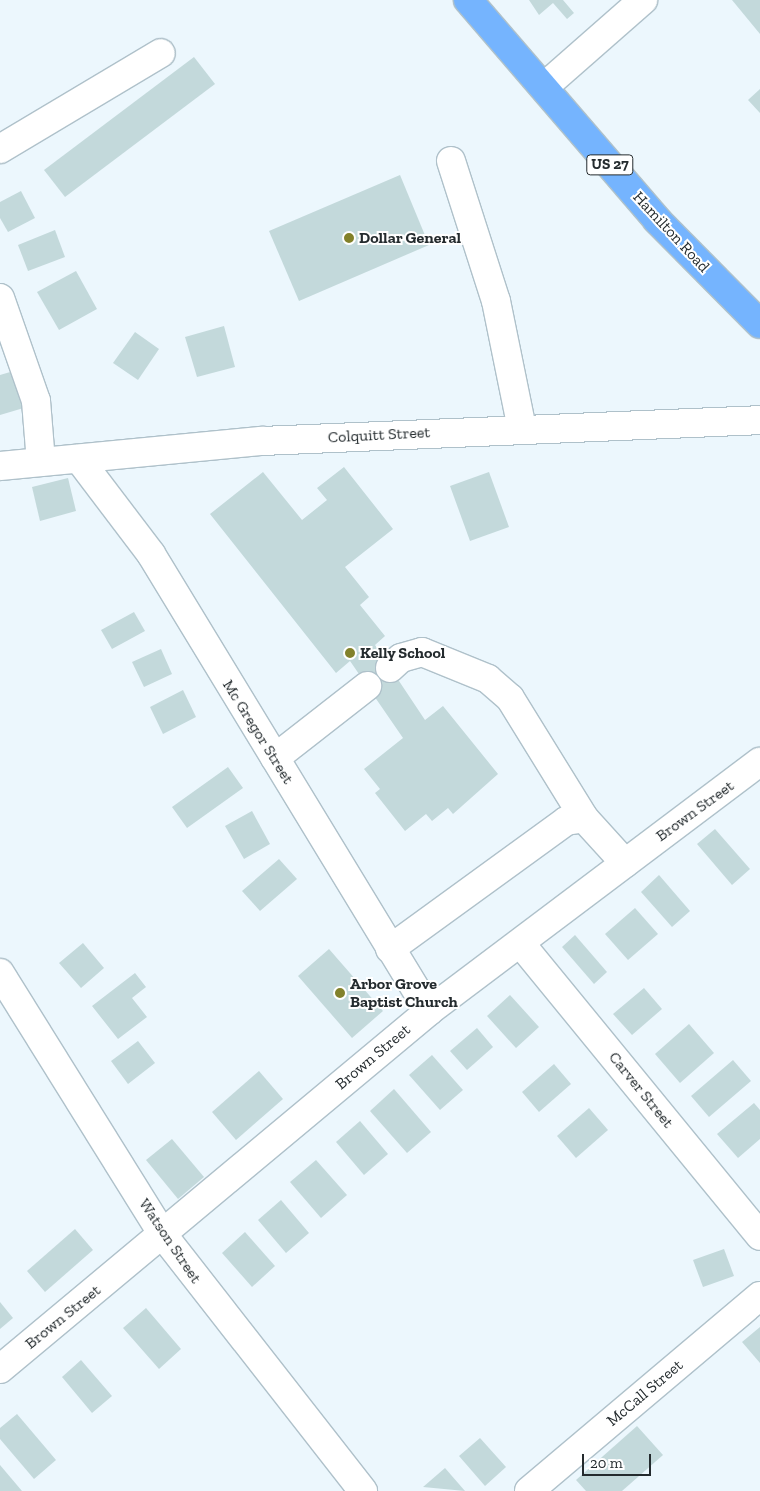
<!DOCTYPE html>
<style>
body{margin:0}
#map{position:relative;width:760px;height:1491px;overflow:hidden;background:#ecf7fd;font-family:"Zilla Slab",serif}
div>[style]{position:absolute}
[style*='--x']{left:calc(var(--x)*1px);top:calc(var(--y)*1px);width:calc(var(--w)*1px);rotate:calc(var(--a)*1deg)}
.building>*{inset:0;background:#c3d9db}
.roads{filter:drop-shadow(1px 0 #afc1ca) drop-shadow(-1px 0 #afc1ca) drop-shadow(0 1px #afc1ca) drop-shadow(0 -1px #afc1ca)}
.minor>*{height:28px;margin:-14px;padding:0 14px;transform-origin:14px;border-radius:14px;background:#fff}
.highway>*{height:28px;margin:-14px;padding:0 14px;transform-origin:14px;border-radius:14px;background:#75b4fe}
.dots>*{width:14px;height:14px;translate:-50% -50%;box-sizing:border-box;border:2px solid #fff;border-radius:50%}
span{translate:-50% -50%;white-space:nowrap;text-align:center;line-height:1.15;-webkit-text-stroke:4px #fff;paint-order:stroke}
.shield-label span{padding:1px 4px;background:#fff;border:1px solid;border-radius:4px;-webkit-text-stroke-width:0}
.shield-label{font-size:15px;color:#242b2e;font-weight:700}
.street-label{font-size:16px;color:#242b2e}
.poi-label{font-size:16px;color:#242b2e;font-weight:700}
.left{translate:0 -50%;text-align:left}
.scale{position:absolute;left:582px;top:1454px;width:69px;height:22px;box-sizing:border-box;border:2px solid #242b2e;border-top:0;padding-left:6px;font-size:15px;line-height:18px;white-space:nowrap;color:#242b2e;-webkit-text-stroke:4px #fff;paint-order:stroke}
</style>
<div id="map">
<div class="building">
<i style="clip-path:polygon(529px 0,563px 0,574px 13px,567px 19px,553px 3px,539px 15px)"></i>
<i style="clip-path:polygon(732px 0,760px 0,760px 34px)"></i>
<i style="clip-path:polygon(194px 57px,215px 84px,65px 197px,44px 170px)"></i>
<i style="clip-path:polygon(760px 89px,760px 113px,748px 100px)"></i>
<i style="clip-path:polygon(400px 175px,429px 245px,299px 301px,269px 231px)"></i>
<i style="clip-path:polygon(21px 191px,35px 218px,8px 232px,0 218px,0 202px)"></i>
<i style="clip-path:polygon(55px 230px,65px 257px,28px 271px,18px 245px)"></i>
<i style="clip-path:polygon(76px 271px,97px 309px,59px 330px,37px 292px)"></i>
<i style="clip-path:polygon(224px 326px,235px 367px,197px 377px,185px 337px)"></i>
<i style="clip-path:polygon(135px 332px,159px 349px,138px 380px,113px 363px)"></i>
<i style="clip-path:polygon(17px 370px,27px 407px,0 415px,0 375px)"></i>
<i style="clip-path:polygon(344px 467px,393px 529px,345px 567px,369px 597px,360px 605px,385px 636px,375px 645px,425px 720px,443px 706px,498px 774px,453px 814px,448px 808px,432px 821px,426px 814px,405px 831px,375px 793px,380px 789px,364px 769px,403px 738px,350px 661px,336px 673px,210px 514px,263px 472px,302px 520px,327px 500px,317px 488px)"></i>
<i style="clip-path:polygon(489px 472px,509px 527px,470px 541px,450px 486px)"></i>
<i style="clip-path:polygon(68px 478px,76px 511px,40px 521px,32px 487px)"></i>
<i style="clip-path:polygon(134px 612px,145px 631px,112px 649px,101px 630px)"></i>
<i style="clip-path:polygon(161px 649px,172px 674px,144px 687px,132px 662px)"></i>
<i style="clip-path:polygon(183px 690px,196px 717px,163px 734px,150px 707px)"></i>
<i style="clip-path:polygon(228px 767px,243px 788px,187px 828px,172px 807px)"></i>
<i style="clip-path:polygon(252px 811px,270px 844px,244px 859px,225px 826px)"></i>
<i style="clip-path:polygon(715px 829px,750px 869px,732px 885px,697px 844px)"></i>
<i style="clip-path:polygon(279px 859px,297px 879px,260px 911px,242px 891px)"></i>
<i style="clip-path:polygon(659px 875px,690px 911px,672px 927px,641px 892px)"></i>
<i style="clip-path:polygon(635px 908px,658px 934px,628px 960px,605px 934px)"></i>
<i style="clip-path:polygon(575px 935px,607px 972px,594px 984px,562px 947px)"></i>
<i style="clip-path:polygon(83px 943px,104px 968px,81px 988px,59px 963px)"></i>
<i style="clip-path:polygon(329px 949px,383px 1011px,352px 1038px,298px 976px)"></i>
<i style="clip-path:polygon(135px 973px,146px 987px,132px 998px,147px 1017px,118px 1039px,92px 1006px)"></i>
<i style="clip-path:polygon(644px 988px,662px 1009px,632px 1035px,613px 1014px)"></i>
<i style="clip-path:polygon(510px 995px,539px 1027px,516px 1048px,487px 1016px)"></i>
<i style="clip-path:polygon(689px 1024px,714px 1053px,680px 1083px,655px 1054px)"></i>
<i style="clip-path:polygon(477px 1028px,493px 1047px,467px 1070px,450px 1051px)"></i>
<i style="clip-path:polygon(138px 1041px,155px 1063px,128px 1084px,111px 1061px)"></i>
<i style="clip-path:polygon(432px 1055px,463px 1090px,440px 1110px,409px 1075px)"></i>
<i style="clip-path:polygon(733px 1060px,751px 1081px,709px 1117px,691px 1096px)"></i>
<i style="clip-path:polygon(554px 1064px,571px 1084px,539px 1112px,522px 1092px)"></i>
<i style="clip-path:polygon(259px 1071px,283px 1099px,236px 1140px,212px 1112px)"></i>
<i style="clip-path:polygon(394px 1089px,431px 1132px,407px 1153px,370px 1111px)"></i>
<i style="clip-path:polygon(754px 1103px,760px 1110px,760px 1139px,738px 1158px,717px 1134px)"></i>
<i style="clip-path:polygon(589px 1108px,608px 1130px,576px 1158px,557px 1136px)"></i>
<i style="clip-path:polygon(360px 1121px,388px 1154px,364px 1175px,336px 1142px)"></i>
<i style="clip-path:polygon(172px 1139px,204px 1177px,178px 1199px,146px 1160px)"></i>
<i style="clip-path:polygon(316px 1160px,347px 1195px,321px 1218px,290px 1182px)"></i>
<i style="clip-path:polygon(281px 1200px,309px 1233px,286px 1253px,258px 1220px)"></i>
<i style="clip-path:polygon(75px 1229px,93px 1250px,45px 1292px,27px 1271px)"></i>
<i style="clip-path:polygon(245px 1232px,275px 1266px,252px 1287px,222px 1253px)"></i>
<i style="clip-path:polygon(724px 1249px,734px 1276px,703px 1287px,693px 1260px)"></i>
<i style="clip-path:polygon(0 1302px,13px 1318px,0 1329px)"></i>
<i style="clip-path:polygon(146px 1308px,181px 1349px,159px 1369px,123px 1328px)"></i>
<i style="clip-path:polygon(760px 1327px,760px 1363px,742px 1342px)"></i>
<i style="clip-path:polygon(81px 1360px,112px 1396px,92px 1413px,62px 1377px)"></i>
<i style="clip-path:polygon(17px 1414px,56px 1460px,34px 1479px,0 1439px,0 1428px)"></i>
<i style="clip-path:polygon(637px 1426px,663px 1455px,622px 1491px,586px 1491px,576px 1480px)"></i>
<i style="clip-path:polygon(480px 1438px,506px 1467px,485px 1486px,459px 1456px)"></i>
<i style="clip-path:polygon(0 1465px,22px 1491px,0 1491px)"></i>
<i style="clip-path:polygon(445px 1468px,465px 1491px,423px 1487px)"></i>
</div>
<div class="roads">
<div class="minor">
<i style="--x:544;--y:87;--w:132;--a:-41.3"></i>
<i style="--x:0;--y:149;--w:187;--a:-30.8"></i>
<i style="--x:451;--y:161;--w:147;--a:72.2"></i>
<i style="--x:496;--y:301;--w:131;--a:78.5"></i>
<i style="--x:0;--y:298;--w:109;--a:70.7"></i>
<i style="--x:36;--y:401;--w:61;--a:85.3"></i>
<i style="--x:79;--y:459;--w:119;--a:52.8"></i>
<i style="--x:151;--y:554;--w:535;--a:58.69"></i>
<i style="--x:0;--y:466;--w:263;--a:-5.5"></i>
<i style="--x:262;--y:441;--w:498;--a:-2.4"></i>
<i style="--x:390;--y:668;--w:15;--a:-42"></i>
<i style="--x:401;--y:658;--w:22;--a:-16"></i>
<i style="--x:422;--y:652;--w:71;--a:22.2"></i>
<i style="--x:488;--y:679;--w:29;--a:41"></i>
<i style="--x:510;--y:698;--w:141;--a:58.3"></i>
<i style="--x:584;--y:818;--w:61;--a:47.7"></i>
<i style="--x:275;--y:758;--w:117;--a:-38"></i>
<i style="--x:521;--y:944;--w:377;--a:50.7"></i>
<i style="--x:390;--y:949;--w:218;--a:-36"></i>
<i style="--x:566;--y:821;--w:18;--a:-9"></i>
<i style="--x:0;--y:973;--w:309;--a:58.1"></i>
<i style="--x:163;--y:1235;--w:325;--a:52"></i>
<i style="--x:0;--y:1369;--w:559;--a:-39.84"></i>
<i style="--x:429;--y:1011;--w:414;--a:-37"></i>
<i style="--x:529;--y:1491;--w:302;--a:-40.2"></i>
</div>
<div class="highway">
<i style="--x:468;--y:0;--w:290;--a:49.3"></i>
<i style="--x:657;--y:220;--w:146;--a:45.3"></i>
</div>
</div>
<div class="dots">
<i style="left:349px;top:238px;background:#82812a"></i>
<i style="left:350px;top:653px;background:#82812a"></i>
<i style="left:340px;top:993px;background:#82812a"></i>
</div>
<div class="shield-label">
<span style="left:610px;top:165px">US 27</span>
</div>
<div class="street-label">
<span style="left:671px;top:232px;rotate:47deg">Hamilton Road</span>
<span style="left:379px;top:435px;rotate:-3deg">Colquitt Street</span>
<span style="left:258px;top:732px;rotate:58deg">Mc Gregor Street</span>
<span style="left:695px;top:811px;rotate:-36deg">Brown Street</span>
<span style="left:373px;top:1057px;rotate:-40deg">Brown Street</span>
<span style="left:641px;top:1090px;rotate:51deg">Carver Street</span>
<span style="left:170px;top:1241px;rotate:56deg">Watson Street</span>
<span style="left:63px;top:1317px;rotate:-39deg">Brown Street</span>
<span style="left:645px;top:1393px;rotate:-40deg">McCall Street</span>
</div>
<div class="poi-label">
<span class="left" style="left:359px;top:238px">Dollar General</span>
<span class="left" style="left:360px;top:653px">Kelly School</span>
<span class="left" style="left:350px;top:993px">Arbor Grove<br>Baptist Church</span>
</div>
<div class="scale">20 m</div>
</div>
